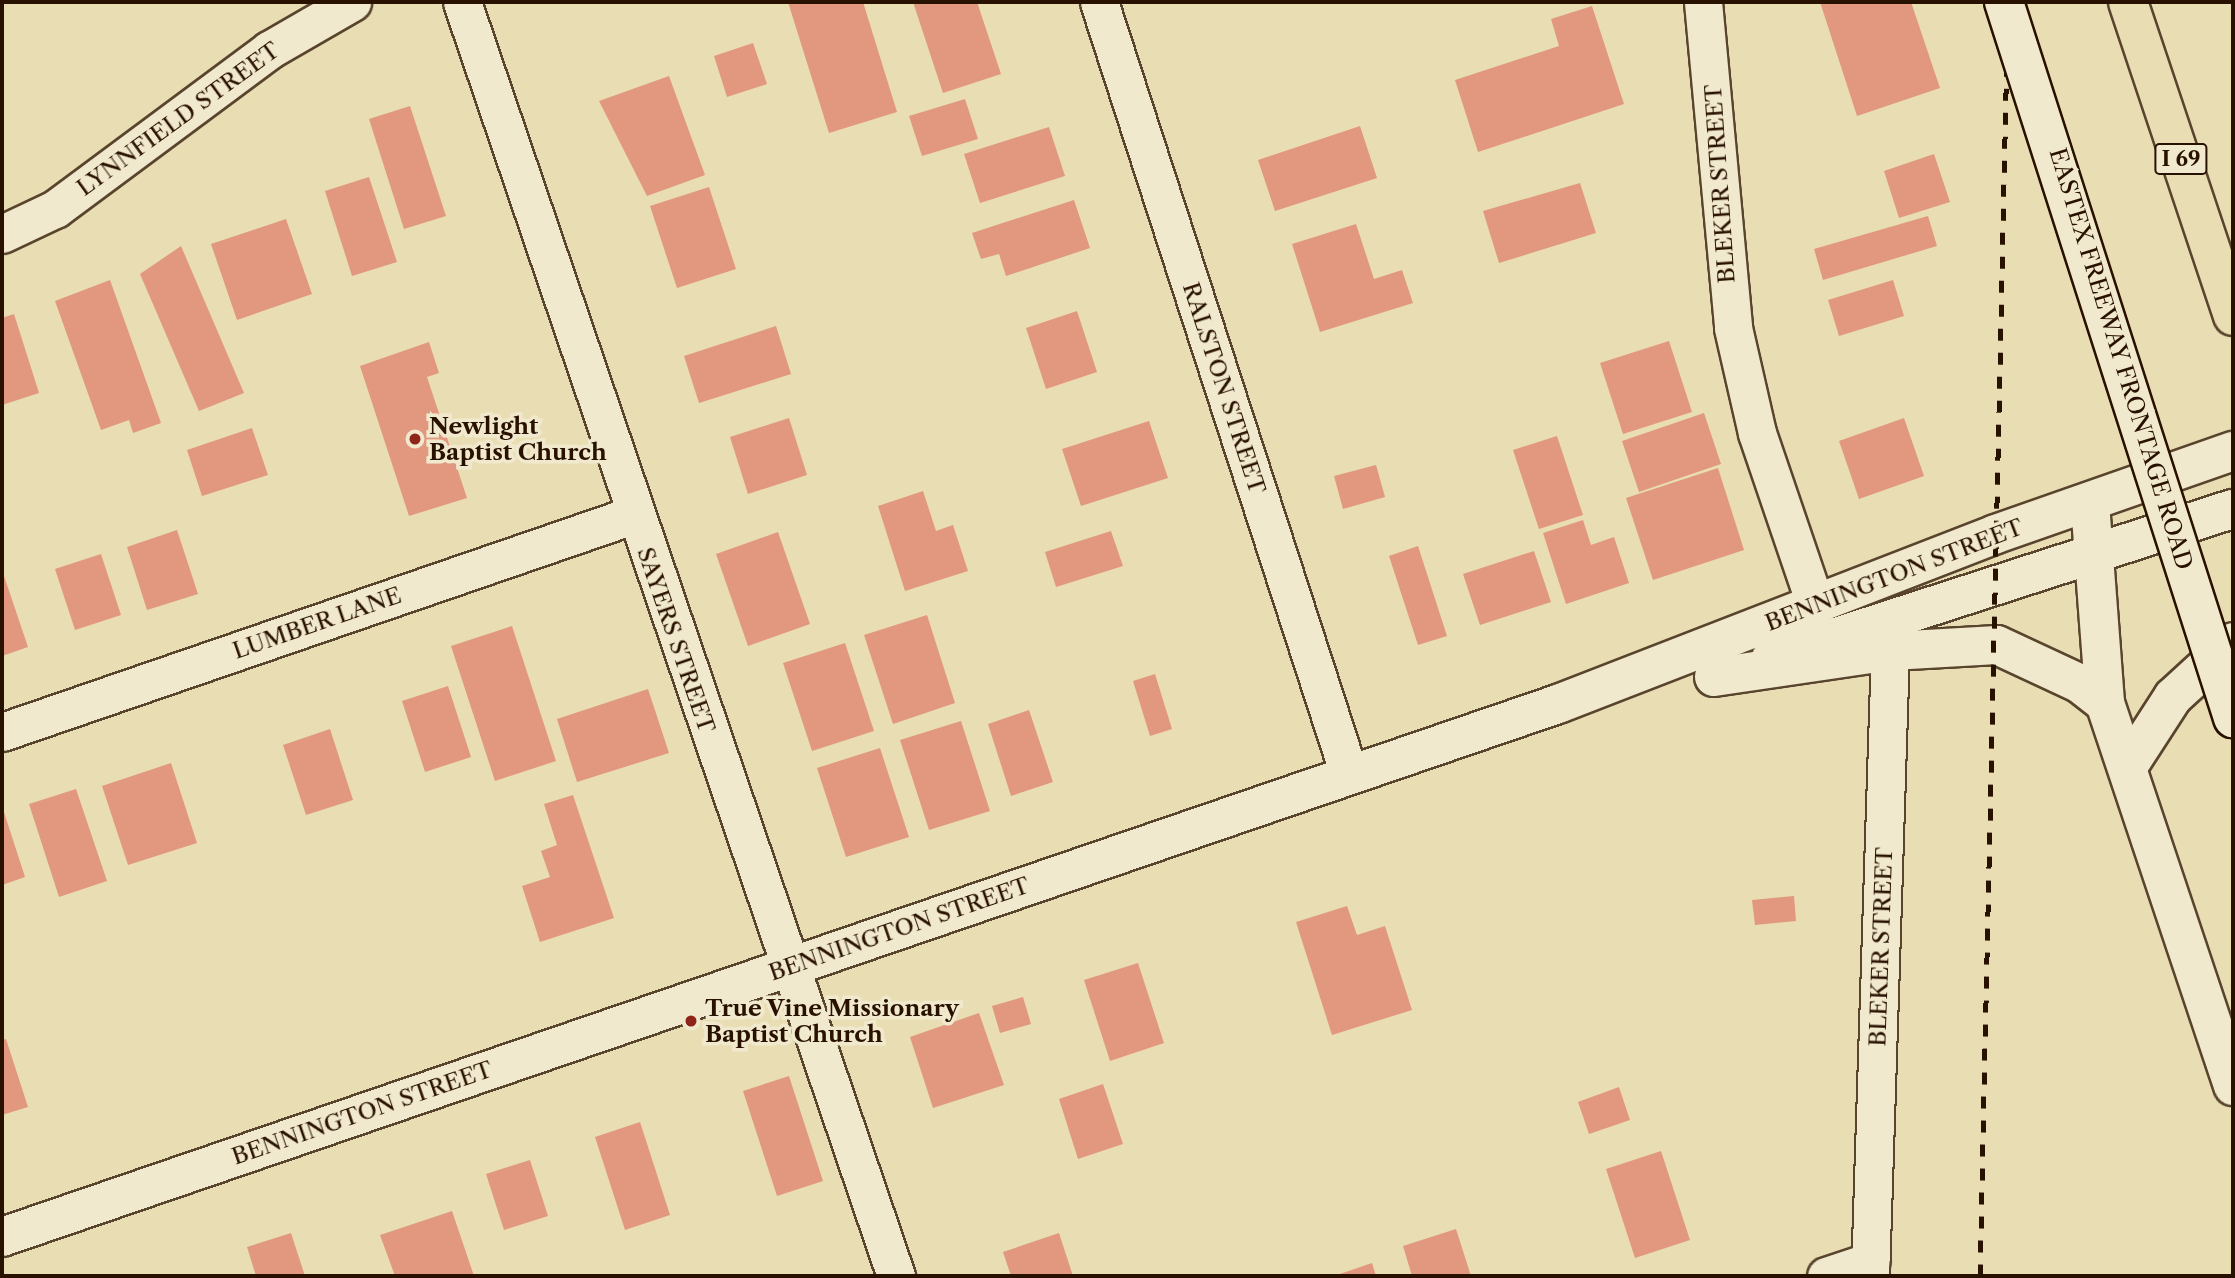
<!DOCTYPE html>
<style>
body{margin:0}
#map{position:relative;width:2235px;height:1278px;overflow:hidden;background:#e9ddb3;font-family:"Libre Caslon Text",serif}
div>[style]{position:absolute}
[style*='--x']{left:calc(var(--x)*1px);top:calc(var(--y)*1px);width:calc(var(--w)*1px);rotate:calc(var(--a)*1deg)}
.building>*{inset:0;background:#e1987f}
.roads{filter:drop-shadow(2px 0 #59442d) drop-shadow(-2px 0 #59442d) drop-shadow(0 2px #59442d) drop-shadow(0 -2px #59442d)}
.minor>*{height:37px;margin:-18.5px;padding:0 18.5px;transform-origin:18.5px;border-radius:18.5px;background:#f1e9ce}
.tertiary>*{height:38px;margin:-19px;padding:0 19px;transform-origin:19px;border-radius:19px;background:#f1e9ce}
.secondary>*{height:38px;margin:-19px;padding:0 19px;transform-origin:19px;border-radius:19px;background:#f1e9ce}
.motorway>*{height:38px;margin:-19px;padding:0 19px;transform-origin:19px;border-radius:19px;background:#e9ddb3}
.rail>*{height:5px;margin-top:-2.5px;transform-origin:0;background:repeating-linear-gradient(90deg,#291100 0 12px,transparent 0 24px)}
.bridges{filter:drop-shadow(2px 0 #291100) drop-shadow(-2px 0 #291100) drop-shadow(0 2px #291100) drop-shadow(0 -2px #291100)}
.secondary-bridge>*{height:38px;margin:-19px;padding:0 19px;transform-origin:19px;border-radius:19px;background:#f1e9ce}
.dots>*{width:19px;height:19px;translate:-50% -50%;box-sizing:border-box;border:4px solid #f1e9ce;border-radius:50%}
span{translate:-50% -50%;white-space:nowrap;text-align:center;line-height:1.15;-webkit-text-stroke:7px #f1e9ce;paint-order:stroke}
.shield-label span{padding:2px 5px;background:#f1e9ce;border:2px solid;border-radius:5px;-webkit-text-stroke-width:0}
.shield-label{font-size:21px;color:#291100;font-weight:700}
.street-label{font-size:23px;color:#291100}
.poi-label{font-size:23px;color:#291100;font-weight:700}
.left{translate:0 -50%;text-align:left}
.frame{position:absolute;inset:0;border:4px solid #291100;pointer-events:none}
</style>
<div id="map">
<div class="building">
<i style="clip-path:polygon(788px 2px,863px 2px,897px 112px,829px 133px)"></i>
<i style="clip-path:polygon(913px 2px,977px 2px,1001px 74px,943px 93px)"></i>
<i style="clip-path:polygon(1820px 2px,1911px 2px,1940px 88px,1857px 116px)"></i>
<i style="clip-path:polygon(1592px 6px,1624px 104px,1478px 152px,1455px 80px,1559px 46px,1551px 19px)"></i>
<i style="clip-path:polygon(753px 43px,767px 84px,727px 97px,714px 56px)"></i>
<i style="clip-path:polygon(669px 76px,705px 175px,647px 196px,599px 101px)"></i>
<i style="clip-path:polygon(965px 99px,978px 139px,922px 156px,909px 116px)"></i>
<i style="clip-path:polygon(410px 106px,446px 216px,404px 229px,369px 119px)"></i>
<i style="clip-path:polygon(1360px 126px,1377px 178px,1275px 211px,1258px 160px)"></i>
<i style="clip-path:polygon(1049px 127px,1065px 176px,980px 203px,964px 154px)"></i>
<i style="clip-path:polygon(1934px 154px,1950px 202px,1899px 218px,1884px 171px)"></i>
<i style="clip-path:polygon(369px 177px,397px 262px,352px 276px,325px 191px)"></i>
<i style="clip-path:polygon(1580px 183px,1596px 233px,1499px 263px,1483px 211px)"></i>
<i style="clip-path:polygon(709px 187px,736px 269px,677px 288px,650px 206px)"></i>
<i style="clip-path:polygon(1074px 200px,1090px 248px,1006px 276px,999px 254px,981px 259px,972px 233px)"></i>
<i style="clip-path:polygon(1928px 216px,1937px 246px,1823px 280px,1814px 249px)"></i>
<i style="clip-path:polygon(286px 219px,312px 294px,237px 320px,211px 244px)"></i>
<i style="clip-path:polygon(1356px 224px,1374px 279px,1402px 270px,1413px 303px,1320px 332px,1292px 244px)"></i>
<i style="clip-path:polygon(181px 246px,244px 393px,199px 411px,140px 274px)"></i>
<i style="clip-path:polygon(110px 280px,161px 423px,133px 433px,129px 420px,101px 430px,55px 301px)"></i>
<i style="clip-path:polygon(1893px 280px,1904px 316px,1839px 336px,1828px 300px)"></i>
<i style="clip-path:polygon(1077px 311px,1097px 372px,1046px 389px,1026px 328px)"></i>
<i style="clip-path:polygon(14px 314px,39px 393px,2px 405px,2px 318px)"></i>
<i style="clip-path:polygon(776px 326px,791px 374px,699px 403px,684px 356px)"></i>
<i style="clip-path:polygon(1669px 341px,1692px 412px,1623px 434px,1600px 363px)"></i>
<i style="clip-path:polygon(429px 342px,439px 373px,427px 377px,467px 498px,409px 516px,360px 366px)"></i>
<i style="clip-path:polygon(1704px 413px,1721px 464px,1639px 492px,1622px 441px)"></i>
<i style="clip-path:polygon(789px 418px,807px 475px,748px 494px,730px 437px)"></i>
<i style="clip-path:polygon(1904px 418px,1924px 476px,1859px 499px,1839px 441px)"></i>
<i style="clip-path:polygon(1149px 421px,1168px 478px,1081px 506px,1062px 449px)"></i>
<i style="clip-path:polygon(252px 428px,268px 475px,202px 496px,187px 450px)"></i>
<i style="clip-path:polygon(1557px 436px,1583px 515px,1539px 529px,1513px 450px)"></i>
<i style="clip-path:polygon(1376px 465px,1385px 497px,1343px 509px,1334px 476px)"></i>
<i style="clip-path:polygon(1718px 468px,1744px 550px,1653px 580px,1626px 498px)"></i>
<i style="clip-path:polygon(923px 491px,936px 531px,953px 525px,968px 571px,905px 591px,878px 506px)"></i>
<i style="clip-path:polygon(1583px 520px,1591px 545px,1614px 537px,1629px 583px,1566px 604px,1543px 533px)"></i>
<i style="clip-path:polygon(177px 530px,198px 594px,147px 610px,127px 547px)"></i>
<i style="clip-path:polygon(1111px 531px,1123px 566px,1056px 587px,1045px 552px)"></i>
<i style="clip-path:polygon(778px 532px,810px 624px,748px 646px,716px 554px)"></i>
<i style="clip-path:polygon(1418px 546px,1447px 636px,1418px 645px,1389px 556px)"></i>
<i style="clip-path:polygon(1534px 551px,1551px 602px,1480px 625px,1463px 574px)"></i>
<i style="clip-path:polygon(101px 554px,121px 615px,75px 630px,55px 569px)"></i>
<i style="clip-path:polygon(2px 570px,28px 647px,2px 656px)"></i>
<i style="clip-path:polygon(927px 615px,955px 703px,893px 724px,864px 635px)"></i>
<i style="clip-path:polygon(512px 626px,556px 761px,495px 781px,451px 646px)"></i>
<i style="clip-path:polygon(845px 643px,874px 731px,812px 751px,783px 663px)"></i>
<i style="clip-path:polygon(1155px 674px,1172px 729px,1150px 736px,1133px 681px)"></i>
<i style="clip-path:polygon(448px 686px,471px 757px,425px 772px,402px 701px)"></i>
<i style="clip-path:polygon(648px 689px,669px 753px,577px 782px,557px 719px)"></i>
<i style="clip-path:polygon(1029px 710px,1053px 782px,1011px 796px,988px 724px)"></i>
<i style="clip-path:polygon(961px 721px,990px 811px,929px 830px,900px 740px)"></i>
<i style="clip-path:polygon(330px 729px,353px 800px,306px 815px,283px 745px)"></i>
<i style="clip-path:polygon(880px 748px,909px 837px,846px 857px,817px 768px)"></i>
<i style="clip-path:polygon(171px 763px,197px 843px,128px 865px,102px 786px)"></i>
<i style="clip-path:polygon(76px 789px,107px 881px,59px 897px,29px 804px)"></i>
<i style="clip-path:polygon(573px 795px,614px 918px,540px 942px,522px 886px,550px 877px,541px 851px,557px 845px,544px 804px)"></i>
<i style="clip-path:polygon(2px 806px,25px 877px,2px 885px)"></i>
<i style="clip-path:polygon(1794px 896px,1796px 921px,1755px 925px,1752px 900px)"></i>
<i style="clip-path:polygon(1347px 906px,1357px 935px,1385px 926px,1412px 1010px,1332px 1035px,1296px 922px)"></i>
<i style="clip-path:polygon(1138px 963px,1164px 1043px,1110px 1061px,1084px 980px)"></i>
<i style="clip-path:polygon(1023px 997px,1031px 1024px,1000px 1033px,992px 1006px)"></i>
<i style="clip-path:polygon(979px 1013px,1004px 1085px,933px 1108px,910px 1037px)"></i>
<i style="clip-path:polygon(6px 1039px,28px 1107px,2px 1115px,2px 1040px)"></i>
<i style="clip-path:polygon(789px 1076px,823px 1181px,777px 1196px,743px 1091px)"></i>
<i style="clip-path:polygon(1103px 1084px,1123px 1144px,1078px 1159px,1059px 1099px)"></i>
<i style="clip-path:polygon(1619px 1087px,1630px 1120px,1589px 1134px,1578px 1102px)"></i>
<i style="clip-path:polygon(640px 1122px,670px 1215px,625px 1230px,595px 1137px)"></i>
<i style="clip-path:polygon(1661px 1151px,1690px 1240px,1635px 1258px,1606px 1169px)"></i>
<i style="clip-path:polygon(530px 1160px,548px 1216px,504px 1230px,486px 1174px)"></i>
<i style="clip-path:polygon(452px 1211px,474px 1276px,395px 1276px,380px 1235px)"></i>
<i style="clip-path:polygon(1456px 1229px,1471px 1276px,1412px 1276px,1403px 1246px)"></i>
<i style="clip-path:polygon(291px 1233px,305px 1276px,256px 1276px,247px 1247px)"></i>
<i style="clip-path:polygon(1059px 1233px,1073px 1276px,1011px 1276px,1003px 1252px)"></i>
<i style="clip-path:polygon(1372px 1263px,1376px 1276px,1334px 1276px)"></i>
</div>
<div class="roads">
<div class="minor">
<i style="--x:462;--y:2;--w:1346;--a:71.19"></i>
<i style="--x:1099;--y:2;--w:811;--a:72.06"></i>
<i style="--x:1703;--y:2;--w:327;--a:84.7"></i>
<i style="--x:1733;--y:328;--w:108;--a:77.1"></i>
<i style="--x:1757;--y:433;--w:183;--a:71.2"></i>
<i style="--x:2;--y:234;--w:59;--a:-25.3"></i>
<i style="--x:55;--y:209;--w:267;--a:-36.6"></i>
<i style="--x:269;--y:50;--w:96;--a:-30"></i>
<i style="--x:2;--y:732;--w:667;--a:-18.98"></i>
<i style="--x:1826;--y:1276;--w:47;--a:-18.4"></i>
<i style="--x:1870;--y:1276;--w:656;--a:-88.17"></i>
</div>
<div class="tertiary">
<i style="--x:1771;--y:658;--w:485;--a:-17.9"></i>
<i style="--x:2;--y:1237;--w:1645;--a:-18.91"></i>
<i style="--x:1558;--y:704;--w:470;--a:-21.2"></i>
<i style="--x:1996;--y:534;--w:251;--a:-19.3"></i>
</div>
<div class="secondary">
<i style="--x:2090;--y:503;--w:201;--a:85.7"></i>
<i style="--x:2105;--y:703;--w:404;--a:71.5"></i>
<i style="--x:1714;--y:677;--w:179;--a:-8.4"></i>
<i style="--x:1891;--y:651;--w:106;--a:-3.2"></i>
<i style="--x:1997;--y:645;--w:90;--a:24.9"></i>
<i style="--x:2079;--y:683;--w:33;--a:38"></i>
<i style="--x:2129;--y:765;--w:81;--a:-57.1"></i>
<i style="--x:2173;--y:697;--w:81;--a:-42.5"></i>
</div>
<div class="motorway">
<i style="--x:2128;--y:2;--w:331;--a:71.5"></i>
</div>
</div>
<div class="rail">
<i style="--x:1980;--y:1276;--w:1274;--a:-88.74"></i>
</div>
<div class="bridges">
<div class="secondary-bridge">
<i style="--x:2004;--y:2;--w:752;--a:72.26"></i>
</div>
</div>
<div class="dots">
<i style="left:415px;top:439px;background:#8f2418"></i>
<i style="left:691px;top:1021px;background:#8f2418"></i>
</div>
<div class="shield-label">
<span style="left:2181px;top:159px">I 69</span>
</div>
<div class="street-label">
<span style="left:178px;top:119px;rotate:-36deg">LYNNFIELD STREET</span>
<span style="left:1720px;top:184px;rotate:-94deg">BLEKER STREET</span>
<span style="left:2121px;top:359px;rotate:73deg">EASTEX FREEWAY FRONTAGE ROAD</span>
<span style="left:1224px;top:388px;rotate:72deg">RALSTON STREET</span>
<span style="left:1894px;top:575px;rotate:-21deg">BENNINGTON STREET</span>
<span style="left:317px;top:623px;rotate:-19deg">LUMBER LANE</span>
<span style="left:676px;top:640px;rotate:71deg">SAYERS STREET</span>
<span style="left:899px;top:929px;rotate:-19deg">BENNINGTON STREET</span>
<span style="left:1881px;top:947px;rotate:-88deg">BLEKER STREET</span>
<span style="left:362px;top:1113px;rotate:-19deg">BENNINGTON STREET</span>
</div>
<div class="poi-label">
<span class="left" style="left:429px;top:439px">Newlight<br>Baptist Church</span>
<span class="left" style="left:705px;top:1021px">True Vine Missionary<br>Baptist Church</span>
</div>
<div class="frame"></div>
</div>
